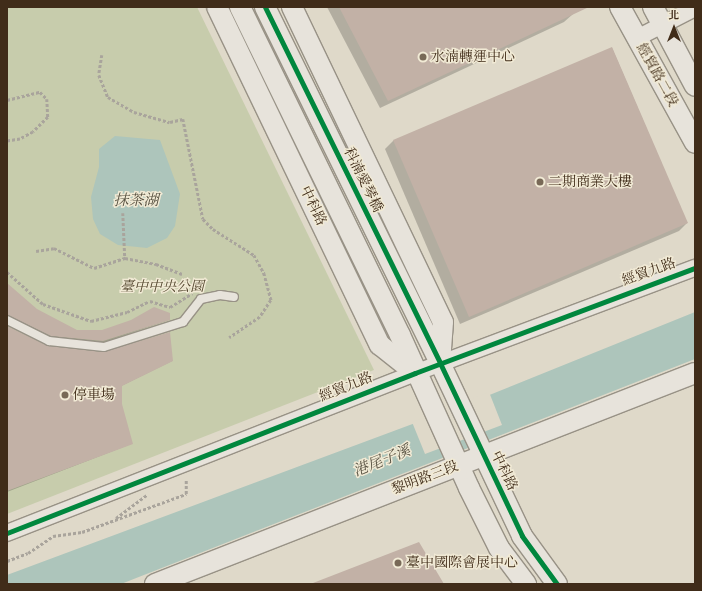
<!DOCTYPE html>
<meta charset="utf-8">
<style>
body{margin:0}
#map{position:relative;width:702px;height:591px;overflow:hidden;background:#dfd9c9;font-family:Alegreya,"Noto Serif TC",serif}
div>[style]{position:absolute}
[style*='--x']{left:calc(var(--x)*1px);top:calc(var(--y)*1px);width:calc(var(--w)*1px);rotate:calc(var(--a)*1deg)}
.green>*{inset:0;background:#c7ccac}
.water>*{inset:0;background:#adc5bb}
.pier>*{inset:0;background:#dfd9c9}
.shadow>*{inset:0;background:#0003}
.building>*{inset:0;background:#c2b1a6}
.path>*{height:2.5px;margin-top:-1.25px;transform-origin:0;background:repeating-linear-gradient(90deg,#a9a49c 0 3px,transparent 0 5px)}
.roads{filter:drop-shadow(1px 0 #989286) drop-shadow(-1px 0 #989286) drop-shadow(0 1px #989286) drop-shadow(0 -1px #989286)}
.service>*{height:8px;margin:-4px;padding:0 4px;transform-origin:4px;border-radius:4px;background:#e7e3db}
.minor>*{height:16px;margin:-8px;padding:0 8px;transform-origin:8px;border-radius:8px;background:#e7e3db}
.tertiary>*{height:20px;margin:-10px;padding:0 10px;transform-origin:10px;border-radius:10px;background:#e7e3db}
.cycleway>*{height:5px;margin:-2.5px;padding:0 2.5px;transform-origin:2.5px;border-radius:2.5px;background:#00873e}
.dots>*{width:11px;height:11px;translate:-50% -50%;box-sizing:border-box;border:2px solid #f1ead5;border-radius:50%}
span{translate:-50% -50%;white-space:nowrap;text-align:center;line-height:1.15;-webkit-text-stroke:3px #f1ead5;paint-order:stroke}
.poi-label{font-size:14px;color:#402c19}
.left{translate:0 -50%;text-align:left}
.street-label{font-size:14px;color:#402c19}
.park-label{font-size:14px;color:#574a32;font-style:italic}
.water-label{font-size:15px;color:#565040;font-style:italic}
.frame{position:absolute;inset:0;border:8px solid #402c19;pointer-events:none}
.north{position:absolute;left:654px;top:8px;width:40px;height:40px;-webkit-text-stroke:3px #f1ead5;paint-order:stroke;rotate:0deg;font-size:11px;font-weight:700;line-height:16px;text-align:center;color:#402c19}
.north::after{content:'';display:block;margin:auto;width:14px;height:18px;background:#402c19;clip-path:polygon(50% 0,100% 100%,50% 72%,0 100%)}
</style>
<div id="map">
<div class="green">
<i style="clip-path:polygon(7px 7px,197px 7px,374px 370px,7px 514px)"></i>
</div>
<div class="water">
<i style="clip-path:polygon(115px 136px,160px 140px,180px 194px,175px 226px,167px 238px,147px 248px,118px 245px,100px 234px,93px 219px,91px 197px,99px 167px,99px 149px)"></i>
<i style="clip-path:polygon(695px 312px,695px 359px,121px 584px,7px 584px,7px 575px,477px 400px)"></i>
</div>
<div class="pier">
<i style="clip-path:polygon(489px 392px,502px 425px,425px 454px,412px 422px)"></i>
</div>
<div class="shadow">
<i style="clip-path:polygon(327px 7px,569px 7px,573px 14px,564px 22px,380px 108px)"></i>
<i style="clip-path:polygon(612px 48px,687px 223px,679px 231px,460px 324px,385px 149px,393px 141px)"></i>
<i style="clip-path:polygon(7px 285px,36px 310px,76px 331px,102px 331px,169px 320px,101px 343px,49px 337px,7px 316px)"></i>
<i style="clip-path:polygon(7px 327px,46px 347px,172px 361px,121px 386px,121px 404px,131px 444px,7px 492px)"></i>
</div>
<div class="building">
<i style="clip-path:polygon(339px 7px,589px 7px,388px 101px)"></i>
<i style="clip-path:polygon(612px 47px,688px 223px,469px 317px,393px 140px)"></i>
<i style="clip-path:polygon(7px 283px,37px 309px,77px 330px,102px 330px,131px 320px,154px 307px,170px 313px,170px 320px,103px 341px,51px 336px,7px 315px)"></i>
<i style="clip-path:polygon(7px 326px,48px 346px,103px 352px,170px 332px,173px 361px,122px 386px,122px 404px,133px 444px,7px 491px)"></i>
<i style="clip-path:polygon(419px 542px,444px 584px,313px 584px,313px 583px)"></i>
</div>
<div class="path">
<i style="--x:102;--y:55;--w:20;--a:99"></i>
<i style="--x:99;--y:75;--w:24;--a:68"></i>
<i style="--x:108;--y:97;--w:30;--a:30"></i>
<i style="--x:134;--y:112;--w:37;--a:16"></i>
<i style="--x:170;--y:122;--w:13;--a:-13"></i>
<i style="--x:183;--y:119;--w:102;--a:78.7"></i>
<i style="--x:203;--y:219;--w:14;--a:45"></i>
<i style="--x:213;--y:229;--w:49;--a:32.4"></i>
<i style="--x:254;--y:255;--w:21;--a:61"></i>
<i style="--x:264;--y:273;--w:28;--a:75"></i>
<i style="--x:271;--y:300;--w:20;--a:123"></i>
<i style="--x:260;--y:317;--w:37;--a:146"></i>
<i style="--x:7;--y:100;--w:34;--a:-14"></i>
<i style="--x:40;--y:92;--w:10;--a:45"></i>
<i style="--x:47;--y:99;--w:18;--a:87"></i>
<i style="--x:48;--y:117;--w:21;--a:135"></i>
<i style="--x:33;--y:132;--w:15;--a:152"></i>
<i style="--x:20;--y:139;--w:13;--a:171"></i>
<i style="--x:123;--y:213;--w:45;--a:87.5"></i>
<i style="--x:36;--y:251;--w:18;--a:-9"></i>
<i style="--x:54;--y:248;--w:45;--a:26.6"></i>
<i style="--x:94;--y:268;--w:33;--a:-18"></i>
<i style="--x:125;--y:258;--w:32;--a:11"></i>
<i style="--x:156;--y:264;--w:28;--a:21"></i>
<i style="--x:7;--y:272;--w:48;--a:41.6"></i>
<i style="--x:43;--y:304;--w:51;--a:19.5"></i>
<i style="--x:91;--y:321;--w:37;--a:-14"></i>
<i style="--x:127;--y:312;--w:25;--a:-26"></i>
<i style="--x:150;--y:301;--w:21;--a:17"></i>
<i style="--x:170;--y:307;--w:26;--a:-32"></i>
<i style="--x:116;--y:518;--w:38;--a:-37"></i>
<i style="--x:7;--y:561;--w:22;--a:-21"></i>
<i style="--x:28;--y:553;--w:30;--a:-34"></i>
<i style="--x:53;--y:536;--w:29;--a:-8"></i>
<i style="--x:82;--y:532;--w:111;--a:-20.1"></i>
<i style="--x:186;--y:494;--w:15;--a:-90"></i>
</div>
<div class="roads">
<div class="service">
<i style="--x:7;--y:320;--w:47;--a:26.6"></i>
<i style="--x:49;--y:341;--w:55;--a:6.2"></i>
<i style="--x:104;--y:347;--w:83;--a:-17.6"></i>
<i style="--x:183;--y:322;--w:29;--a:-52"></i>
<i style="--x:201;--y:299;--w:19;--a:-12"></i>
<i style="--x:220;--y:295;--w:14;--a:8"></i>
</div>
<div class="minor">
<i style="--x:637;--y:38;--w:65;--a:-27.3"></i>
<i style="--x:7;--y:533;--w:438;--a:-21.4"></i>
<i style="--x:415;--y:373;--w:299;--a:-20.6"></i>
</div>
<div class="tertiary">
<i style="--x:217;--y:7;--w:375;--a:64.3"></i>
<i style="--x:380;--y:345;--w:43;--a:38.5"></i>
<i style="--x:240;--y:7;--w:365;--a:64"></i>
<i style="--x:400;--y:335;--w:168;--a:65.7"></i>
<i style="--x:469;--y:488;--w:67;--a:63.4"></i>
<i style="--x:499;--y:548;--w:45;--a:53.1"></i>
<i style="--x:265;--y:7;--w:397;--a:63.8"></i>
<i style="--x:440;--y:363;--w:191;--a:64.6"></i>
<i style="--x:522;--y:536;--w:59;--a:53.9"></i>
<i style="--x:292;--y:7;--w:349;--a:64.4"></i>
<i style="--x:443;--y:322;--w:41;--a:94.2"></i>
<i style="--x:620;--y:7;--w:155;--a:61.1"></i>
<i style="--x:653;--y:7;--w:89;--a:62"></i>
<i style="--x:155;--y:584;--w:580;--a:-21.34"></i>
</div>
</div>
<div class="cycleway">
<i style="--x:265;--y:7;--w:397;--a:63.8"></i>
<i style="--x:440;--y:363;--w:191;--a:64.6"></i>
<i style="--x:522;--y:536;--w:59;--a:53.9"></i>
<i style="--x:7;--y:533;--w:438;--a:-21.4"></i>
<i style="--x:415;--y:373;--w:299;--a:-20.6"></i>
</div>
<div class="dots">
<i style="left:423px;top:57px;background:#786957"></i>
<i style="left:540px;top:182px;background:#786957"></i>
<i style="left:65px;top:395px;background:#786957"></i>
<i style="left:398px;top:563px;background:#786957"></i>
</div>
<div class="poi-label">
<span class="left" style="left:431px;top:57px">水湳轉運中心</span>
<span class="left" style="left:548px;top:182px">二期商業大樓</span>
<span class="left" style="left:73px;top:395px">停車場</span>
<span class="left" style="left:406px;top:563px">臺中國際會展中心</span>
</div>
<div class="street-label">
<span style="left:657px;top:75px;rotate:61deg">經貿路二段</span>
<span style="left:363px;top:180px;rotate:64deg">科湳愛琴橋</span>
<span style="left:313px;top:206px;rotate:64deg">中科路</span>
<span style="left:649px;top:272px;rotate:-20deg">經貿九路</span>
<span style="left:346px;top:387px;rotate:-22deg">經貿九路</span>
<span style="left:504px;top:471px;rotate:64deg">中科路</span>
<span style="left:425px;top:478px;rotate:-21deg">黎明路三段</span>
</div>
<div class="park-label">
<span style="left:162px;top:287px">臺中中央公園</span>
</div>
<div class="water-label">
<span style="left:136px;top:201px">抹茶湖</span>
<span style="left:382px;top:461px;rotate:-22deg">港尾子溪</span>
</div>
<div class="frame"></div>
<div class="north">北</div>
</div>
